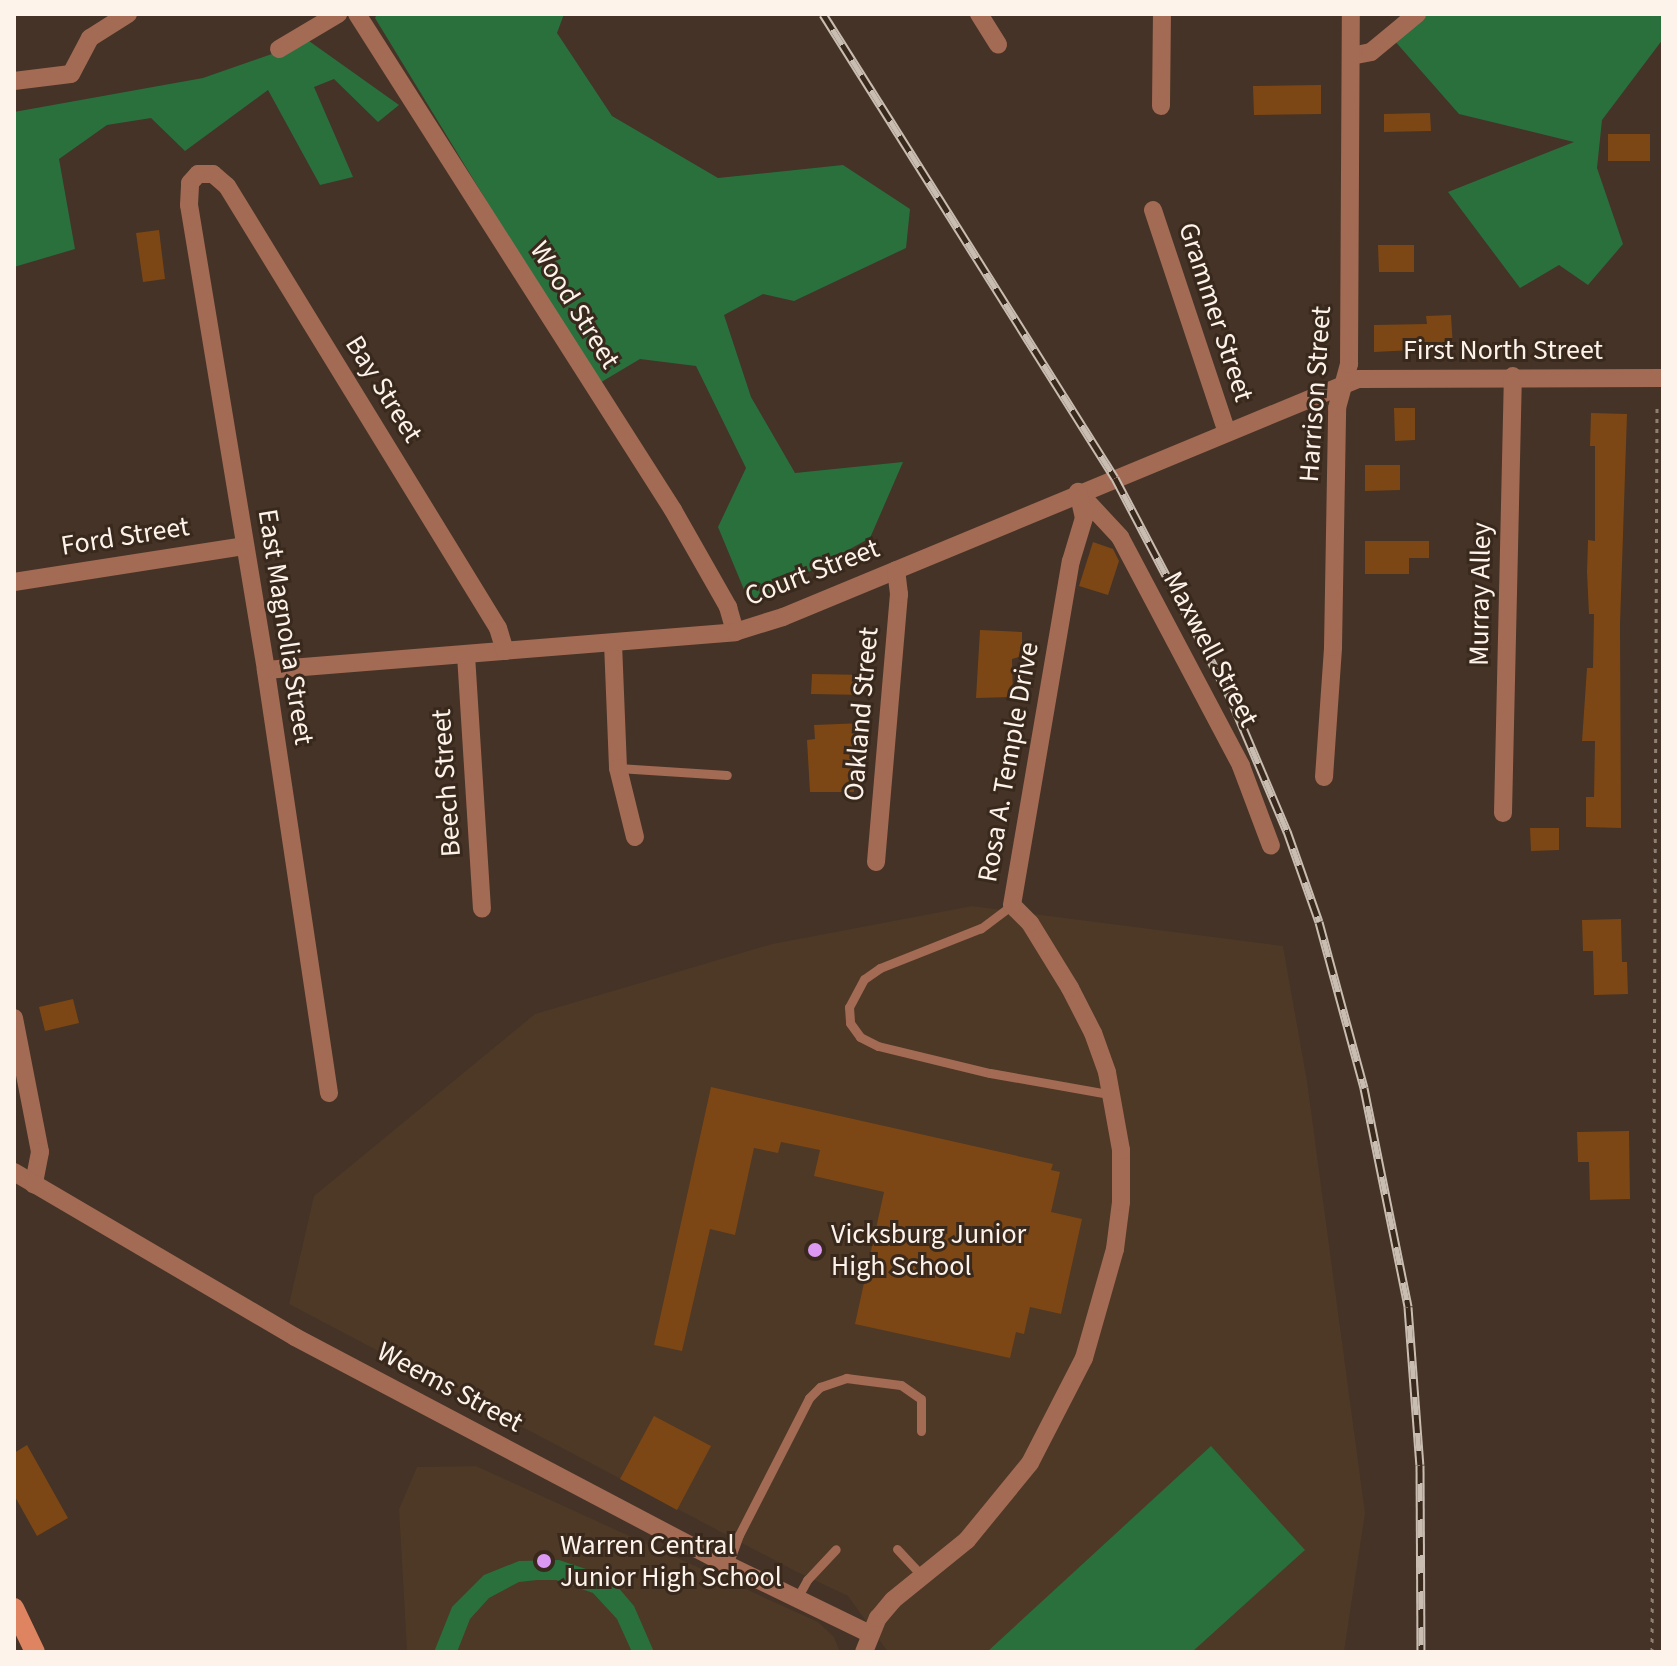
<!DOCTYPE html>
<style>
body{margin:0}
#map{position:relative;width:1677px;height:1666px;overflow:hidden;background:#443326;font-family:"Source Sans 3",sans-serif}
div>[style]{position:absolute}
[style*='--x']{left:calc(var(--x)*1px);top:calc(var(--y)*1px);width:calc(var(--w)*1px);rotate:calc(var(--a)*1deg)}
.built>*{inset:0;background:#4e3826}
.green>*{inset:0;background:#29703d}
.building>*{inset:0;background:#7c4715}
.path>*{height:3px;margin-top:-1.5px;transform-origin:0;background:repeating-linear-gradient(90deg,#8d7f74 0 4px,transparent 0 10px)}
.lane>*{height:9px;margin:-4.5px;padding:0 4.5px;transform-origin:4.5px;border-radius:4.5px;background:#a36a54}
.street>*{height:18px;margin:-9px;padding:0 9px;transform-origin:9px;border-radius:9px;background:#a36a54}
.secondary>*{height:20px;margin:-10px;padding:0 10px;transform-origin:10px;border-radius:10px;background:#de8461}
.rail>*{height:9px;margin-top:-4.5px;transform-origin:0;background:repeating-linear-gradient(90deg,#39291d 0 18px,#c9bdb2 0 36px);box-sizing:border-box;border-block:2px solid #c9bdb2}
.dots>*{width:22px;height:22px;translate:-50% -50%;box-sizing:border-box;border:4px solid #39291d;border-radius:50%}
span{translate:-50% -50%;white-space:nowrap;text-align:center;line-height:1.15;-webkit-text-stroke:6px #39291d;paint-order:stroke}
.street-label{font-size:28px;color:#fdf3ea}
.poi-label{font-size:28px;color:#fdf3ea}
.left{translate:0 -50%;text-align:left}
.frame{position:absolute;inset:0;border:16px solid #fdf3ea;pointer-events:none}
</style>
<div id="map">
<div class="built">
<i style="clip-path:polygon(972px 906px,1283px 946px,1307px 1081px,1365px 1513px,1344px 1652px,888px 1652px,848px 1596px,795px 1571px,289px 1304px,314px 1196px,535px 1014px,772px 944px)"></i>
<i style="clip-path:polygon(476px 1466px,818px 1622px,834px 1637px,840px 1652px,407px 1652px,399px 1509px,417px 1467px)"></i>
</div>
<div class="green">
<i style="clip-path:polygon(377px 14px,564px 14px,557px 33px,612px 116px,718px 178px,843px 165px,910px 209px,906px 248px,794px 301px,763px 294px,724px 315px,751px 397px,795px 473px,903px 462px,870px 538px,750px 604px,718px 527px,746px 468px,696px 366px,640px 359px,598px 384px,375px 18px)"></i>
<i style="clip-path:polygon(1402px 14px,1663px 14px,1663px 39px,1602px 120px,1597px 168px,1623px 244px,1588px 285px,1559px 265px,1520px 288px,1448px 192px,1574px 142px,1459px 114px,1386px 31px)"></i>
<i style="clip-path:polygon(309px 41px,399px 105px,378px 122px,334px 79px,314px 87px,353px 177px,320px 185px,268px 90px,185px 151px,151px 118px,107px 125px,59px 159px,75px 249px,14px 267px,14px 112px,203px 78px)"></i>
<i style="clip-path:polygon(1211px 1446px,1305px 1550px,1192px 1652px,987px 1652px)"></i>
<i style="clip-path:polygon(559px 1560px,598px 1573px,617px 1586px,634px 1606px,654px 1652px,632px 1652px,617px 1619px,593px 1593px,556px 1580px,537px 1580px,519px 1582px,489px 1598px,470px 1619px,457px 1652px,434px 1652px,452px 1607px,484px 1575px,519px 1561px)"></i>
</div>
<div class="building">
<i style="clip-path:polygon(1321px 85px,1321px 114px,1254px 115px,1253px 86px)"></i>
<i style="clip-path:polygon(1430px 113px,1431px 131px,1384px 132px,1384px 114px)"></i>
<i style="clip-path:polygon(1608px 134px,1650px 134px,1650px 161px,1608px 161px)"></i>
<i style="clip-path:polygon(159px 230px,165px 279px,143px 282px,136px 233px)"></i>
<i style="clip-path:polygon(1378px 245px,1414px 245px,1414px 272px,1379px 272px)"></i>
<i style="clip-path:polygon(1451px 315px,1453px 348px,1374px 352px,1374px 325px,1427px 324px,1426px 316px)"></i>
<i style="clip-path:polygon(1394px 408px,1415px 408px,1415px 440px,1395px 441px)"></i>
<i style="clip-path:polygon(1591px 413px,1627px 414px,1620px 625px,1621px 828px,1586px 827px,1586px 797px,1594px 797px,1595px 741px,1582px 741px,1587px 668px,1593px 668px,1594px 614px,1589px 614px,1587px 572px,1588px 540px,1595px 541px,1595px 446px,1590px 446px)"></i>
<i style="clip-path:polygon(1365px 465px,1400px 465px,1400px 490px,1365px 491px)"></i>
<i style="clip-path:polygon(1365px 541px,1429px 541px,1429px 558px,1409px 558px,1409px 574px,1365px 574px)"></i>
<i style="clip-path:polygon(1093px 542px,1113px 549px,1119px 561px,1108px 595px,1079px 586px)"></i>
<i style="clip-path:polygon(980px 630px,1022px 632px,1022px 656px,1012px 659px,1013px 697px,976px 698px)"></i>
<i style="clip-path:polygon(812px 674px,867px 675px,867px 695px,811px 694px)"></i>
<i style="clip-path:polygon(864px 723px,865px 737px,858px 737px,859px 754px,854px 755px,854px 792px,810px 792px,807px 740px,815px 739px,814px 725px)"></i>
<i style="clip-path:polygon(1530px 828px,1559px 828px,1559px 850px,1531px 851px)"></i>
<i style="clip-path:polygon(1621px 919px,1622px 962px,1627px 962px,1628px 994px,1594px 995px,1593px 951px,1583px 951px,1582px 920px)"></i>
<i style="clip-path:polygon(73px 999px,79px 1023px,45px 1031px,39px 1007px)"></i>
<i style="clip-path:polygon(711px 1087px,1053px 1164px,1051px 1170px,1060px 1172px,1051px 1212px,1082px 1219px,1061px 1314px,1030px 1307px,1024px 1334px,1016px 1332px,1010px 1358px,855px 1324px,884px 1192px,814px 1176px,820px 1150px,781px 1142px,778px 1153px,754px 1148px,735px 1235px,710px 1229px,682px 1351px,654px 1345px)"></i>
<i style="clip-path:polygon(1629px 1131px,1630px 1199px,1590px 1200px,1589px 1162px,1578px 1162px,1577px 1132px)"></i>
<i style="clip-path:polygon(654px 1416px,711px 1446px,677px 1510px,620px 1479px)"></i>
<i style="clip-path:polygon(27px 1445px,68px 1518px,37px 1536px,14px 1495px,14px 1453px)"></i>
</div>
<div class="path">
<i style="--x:1652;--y:1652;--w:1247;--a:-89.77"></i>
</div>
<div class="lane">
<i style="--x:618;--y:768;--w:109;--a:3.7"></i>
<i style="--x:1012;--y:905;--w:39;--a:143"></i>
<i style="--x:981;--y:928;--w:109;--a:158.4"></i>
<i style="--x:880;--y:968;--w:19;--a:145"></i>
<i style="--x:864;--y:979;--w:32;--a:118"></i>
<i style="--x:849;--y:1007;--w:16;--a:86"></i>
<i style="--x:850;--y:1023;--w:17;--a:54"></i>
<i style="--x:860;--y:1037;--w:20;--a:27"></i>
<i style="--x:878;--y:1046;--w:115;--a:13.6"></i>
<i style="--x:990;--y:1073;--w:125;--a:10.1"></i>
<i style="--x:897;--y:1549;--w:37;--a:47"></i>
<i style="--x:728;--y:1565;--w:32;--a:-70"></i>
<i style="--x:739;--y:1535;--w:154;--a:-62.9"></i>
<i style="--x:809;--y:1398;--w:16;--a:-45"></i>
<i style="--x:820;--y:1387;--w:28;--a:-19"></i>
<i style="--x:846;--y:1378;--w:55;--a:7.3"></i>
<i style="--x:901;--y:1385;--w:24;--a:35"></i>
<i style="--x:921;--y:1399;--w:32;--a:90"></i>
<i style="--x:796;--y:1600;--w:23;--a:-61"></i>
<i style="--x:807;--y:1580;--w:42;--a:-46.9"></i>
</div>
<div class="street">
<i style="--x:357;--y:14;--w:588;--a:57.5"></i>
<i style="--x:673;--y:510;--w:112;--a:60.4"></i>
<i style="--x:728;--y:607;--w:26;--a:74"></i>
<i style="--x:979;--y:14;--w:36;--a:58"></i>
<i style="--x:279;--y:49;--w:69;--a:-30.7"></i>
<i style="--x:1351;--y:56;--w:20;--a:-11"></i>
<i style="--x:1371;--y:52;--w:60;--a:-39.6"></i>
<i style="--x:14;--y:81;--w:57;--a:-7"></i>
<i style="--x:71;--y:74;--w:41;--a:-62.2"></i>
<i style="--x:90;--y:38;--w:45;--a:-32.3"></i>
<i style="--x:1161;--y:106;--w:92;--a:-89.4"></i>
<i style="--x:1153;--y:210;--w:234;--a:71.6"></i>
<i style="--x:1080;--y:494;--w:59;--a:47.1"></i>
<i style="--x:1120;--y:537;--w:259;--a:62.1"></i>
<i style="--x:1241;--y:766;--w:85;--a:69.4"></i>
<i style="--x:14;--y:582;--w:234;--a:-8.9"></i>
<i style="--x:613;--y:643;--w:125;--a:87.7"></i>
<i style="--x:618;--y:768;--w:71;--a:76.2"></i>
<i style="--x:466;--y:655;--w:254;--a:86.4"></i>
<i style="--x:266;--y:670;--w:471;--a:-4.6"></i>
<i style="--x:735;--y:632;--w:50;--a:-17.4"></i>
<i style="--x:783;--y:617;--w:622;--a:-22.49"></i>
<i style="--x:1358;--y:379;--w:305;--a:-0.2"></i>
<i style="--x:1324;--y:777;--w:130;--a:-86"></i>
<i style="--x:1333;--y:647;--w:239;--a:-89"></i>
<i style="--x:1337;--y:408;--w:46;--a:-74.7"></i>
<i style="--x:1349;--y:364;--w:350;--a:-89.7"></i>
<i style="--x:1503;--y:813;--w:437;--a:-88.7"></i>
<i style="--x:876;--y:862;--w:269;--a:-85.1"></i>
<i style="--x:899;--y:594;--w:24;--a:-97"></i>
<i style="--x:14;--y:1018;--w:136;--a:79"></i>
<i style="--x:40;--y:1152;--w:33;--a:101"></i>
<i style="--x:329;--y:1093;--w:428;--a:-98.5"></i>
<i style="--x:266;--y:670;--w:471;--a:-99.4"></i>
<i style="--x:189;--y:205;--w:22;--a:-87"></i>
<i style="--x:190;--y:183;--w:12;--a:-48"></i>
<i style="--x:198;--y:174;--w:15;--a:0"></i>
<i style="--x:213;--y:174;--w:18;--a:41"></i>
<i style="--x:227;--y:186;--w:518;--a:58.49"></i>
<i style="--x:498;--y:628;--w:24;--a:73"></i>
<i style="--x:14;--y:1172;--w:326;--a:30.4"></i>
<i style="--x:295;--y:1337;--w:489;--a:27.8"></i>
<i style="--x:728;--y:1565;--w:158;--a:25.9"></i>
<i style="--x:864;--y:1652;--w:37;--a:-68"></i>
<i style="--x:878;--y:1618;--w:23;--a:-50"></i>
<i style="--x:893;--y:1600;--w:95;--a:-39"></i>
<i style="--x:967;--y:1540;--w:99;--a:-50.7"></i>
<i style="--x:1030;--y:1463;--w:118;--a:-62.8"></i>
<i style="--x:1084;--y:1358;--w:113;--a:-74.1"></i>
<i style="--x:1115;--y:1249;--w:47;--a:-82.7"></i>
<i style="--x:1121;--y:1202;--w:52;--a:-90"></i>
<i style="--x:1121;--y:1150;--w:79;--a:-100.2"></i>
<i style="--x:1107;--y:1072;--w:41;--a:-109.7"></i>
<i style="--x:1093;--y:1033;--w:51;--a:-117.1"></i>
<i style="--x:1070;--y:988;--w:76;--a:-121.6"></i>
<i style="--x:1030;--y:923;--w:25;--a:-135"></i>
<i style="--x:1012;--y:905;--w:349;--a:-80.3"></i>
<i style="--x:1071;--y:561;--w:45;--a:-73.2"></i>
<i style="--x:1084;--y:518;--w:27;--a:-103"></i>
</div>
<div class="secondary">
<i style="--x:14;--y:1608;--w:49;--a:64.5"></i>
</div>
<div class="rail">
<i style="--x:823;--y:14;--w:548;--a:57.82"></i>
<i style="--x:1115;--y:478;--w:247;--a:62.3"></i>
<i style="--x:1230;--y:697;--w:146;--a:67"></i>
<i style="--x:1287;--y:831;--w:96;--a:70.6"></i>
<i style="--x:1319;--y:922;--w:172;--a:74.8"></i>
<i style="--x:1364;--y:1088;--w:223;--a:78.6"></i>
<i style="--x:1408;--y:1307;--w:158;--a:85.7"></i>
<i style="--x:1420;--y:1465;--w:187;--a:89.7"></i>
</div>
<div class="dots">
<i style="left:815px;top:1250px;background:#dc99f4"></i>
<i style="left:544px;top:1561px;background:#dc99f4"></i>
</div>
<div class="street-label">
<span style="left:575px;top:305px;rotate:58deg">Wood Street</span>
<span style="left:1216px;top:312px;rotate:72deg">Grammer Street</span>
<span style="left:1503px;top:350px">First North Street</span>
<span style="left:384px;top:389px;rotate:58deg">Bay Street</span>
<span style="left:1315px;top:394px;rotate:-86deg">Harrison Street</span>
<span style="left:125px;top:536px;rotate:-9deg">Ford Street</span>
<span style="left:812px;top:572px;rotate:-21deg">Court Street</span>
<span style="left:1480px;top:594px;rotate:-89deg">Murray Alley</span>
<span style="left:286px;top:627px;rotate:81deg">East Magnolia Street</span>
<span style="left:1211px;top:649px;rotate:62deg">Maxwell Street</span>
<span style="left:861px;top:714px;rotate:-85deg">Oakland Street</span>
<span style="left:1008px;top:762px;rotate:-80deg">Rosa A. Temple Drive</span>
<span style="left:446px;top:783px;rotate:-94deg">Beech Street</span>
<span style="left:450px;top:1387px;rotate:28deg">Weems Street</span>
</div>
<div class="poi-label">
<span class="left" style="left:831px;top:1250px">Vicksburg Junior<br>High School</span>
<span class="left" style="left:560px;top:1561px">Warren Central<br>Junior High School</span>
</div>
<div class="frame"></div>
</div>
